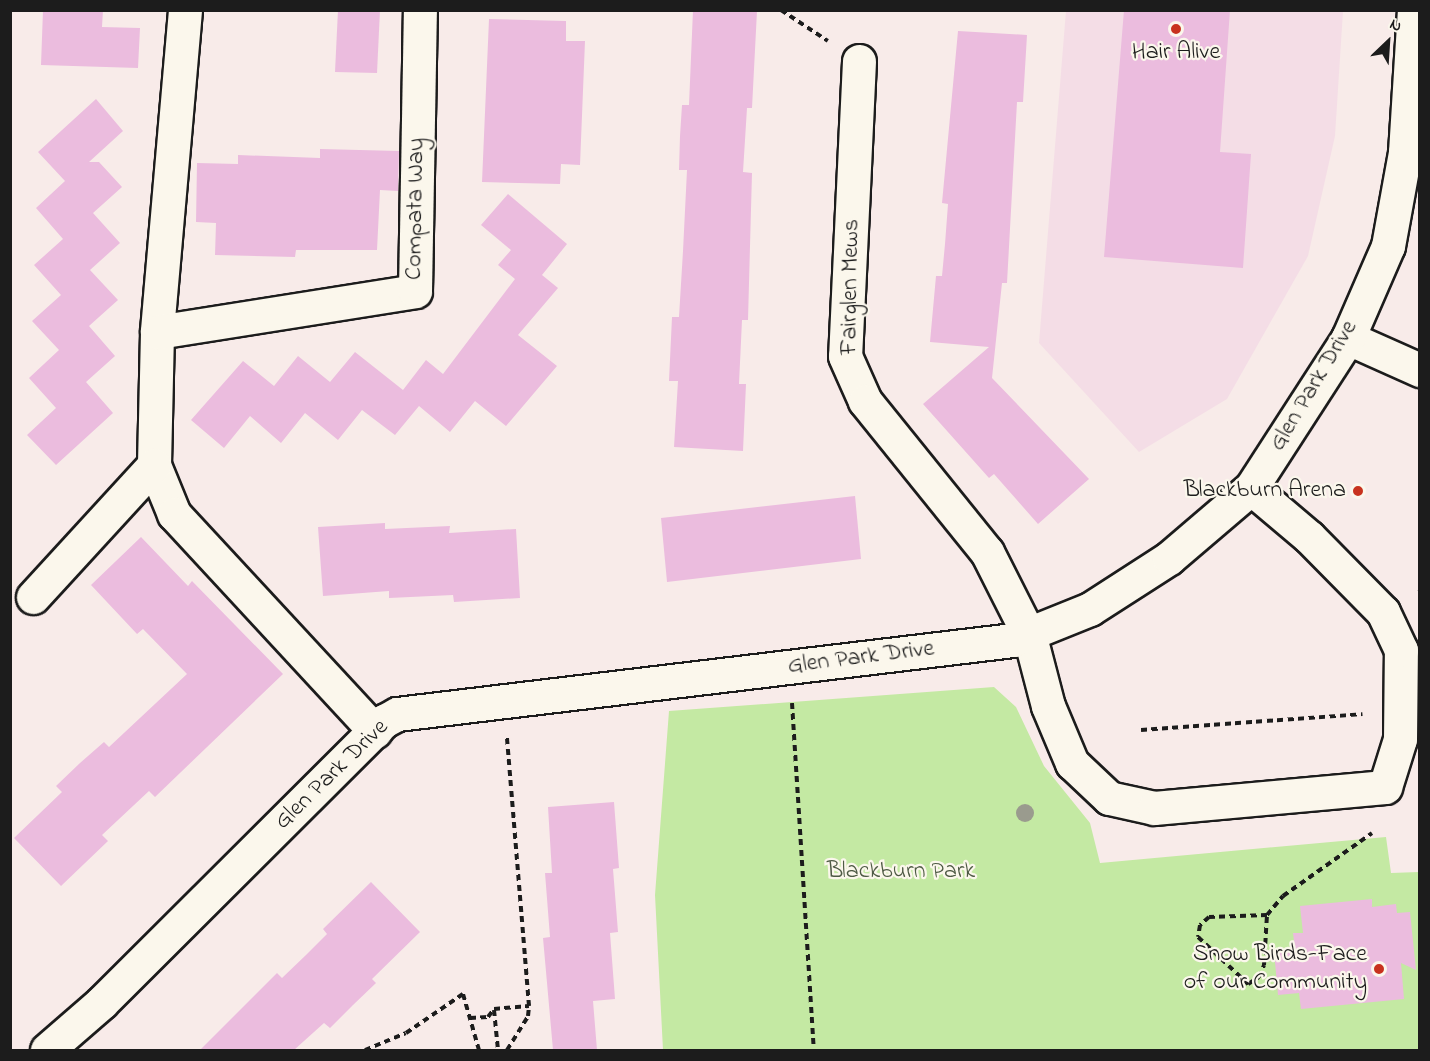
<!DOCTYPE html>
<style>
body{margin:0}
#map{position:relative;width:1430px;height:1061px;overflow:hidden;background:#f8ebe9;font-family:"Indie Flower",sans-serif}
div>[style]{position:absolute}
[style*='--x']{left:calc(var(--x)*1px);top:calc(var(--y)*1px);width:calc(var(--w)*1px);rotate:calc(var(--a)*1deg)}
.built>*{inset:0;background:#f4dde6}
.green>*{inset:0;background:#c4e9a3}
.building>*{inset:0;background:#ebbcde}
.path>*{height:4px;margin-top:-2px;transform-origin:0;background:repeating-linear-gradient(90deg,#1c1c1c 0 6px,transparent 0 10.5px)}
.roads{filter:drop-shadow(2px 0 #1c1c1c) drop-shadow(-2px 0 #1c1c1c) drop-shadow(0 2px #1c1c1c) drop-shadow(0 -2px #1c1c1c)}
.minor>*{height:33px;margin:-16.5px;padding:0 16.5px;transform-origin:16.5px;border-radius:16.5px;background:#fbf7ec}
.trees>*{width:18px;height:18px;margin:-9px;border-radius:50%;background:#9a9b8e}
.dots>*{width:16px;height:16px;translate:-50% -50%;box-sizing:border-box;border:3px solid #fbf7ec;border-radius:50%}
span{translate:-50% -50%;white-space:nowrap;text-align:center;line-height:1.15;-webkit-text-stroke:4.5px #fbf7ec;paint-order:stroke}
.poi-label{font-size:24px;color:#1c1c1c}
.right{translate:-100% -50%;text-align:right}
.street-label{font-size:24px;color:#1c1c1c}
.park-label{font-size:24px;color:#4e5a44}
.frame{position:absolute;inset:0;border:12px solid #1c1c1c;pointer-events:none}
.north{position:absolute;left:1358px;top:12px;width:60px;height:60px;-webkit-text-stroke:4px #fbf7ec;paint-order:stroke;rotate:25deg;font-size:16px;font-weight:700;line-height:24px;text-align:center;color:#1c1c1c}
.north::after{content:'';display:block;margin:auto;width:21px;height:27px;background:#1c1c1c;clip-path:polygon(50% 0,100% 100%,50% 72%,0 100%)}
</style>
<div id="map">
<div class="built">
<i style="clip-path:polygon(1066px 11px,1343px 11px,1335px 136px,1308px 256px,1227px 399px,1139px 452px,1039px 343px)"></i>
</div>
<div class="green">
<i style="clip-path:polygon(994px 687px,1016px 707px,1044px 766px,1090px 823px,1100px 863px,1386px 837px,1391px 873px,1419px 872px,1419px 1050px,663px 1050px,655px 895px,669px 711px)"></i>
</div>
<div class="building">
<i style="clip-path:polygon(43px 10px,103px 10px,102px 27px,140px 28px,138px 68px,41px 65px)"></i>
<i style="clip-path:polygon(338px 10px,380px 10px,377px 73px,335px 72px)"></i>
<i style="clip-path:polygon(693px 10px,757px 11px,752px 108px,747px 108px,743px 172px,752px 173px,748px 320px,742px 320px,739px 384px,746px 384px,743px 451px,674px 447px,678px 381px,669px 381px,672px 317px,679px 317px,683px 251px,687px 170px,679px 170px,680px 136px,682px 105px,689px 105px)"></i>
<i style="clip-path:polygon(1124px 10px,1230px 10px,1220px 152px,1251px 154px,1243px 268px,1104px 257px)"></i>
<i style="clip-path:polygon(489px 19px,566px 21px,566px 41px,585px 41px,580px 165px,561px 164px,560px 184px,482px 182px)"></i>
<i style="clip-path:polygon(958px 31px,1027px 35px,1023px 102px,1017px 102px,1007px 283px,1002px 283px,992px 378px,1089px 479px,1038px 524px,994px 474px,989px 478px,923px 404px,989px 347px,930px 342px,936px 276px,942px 276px,945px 244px,948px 204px,942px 203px)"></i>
<i style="clip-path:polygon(96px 99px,123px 131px,89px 162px,99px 162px,122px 187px,93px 213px,120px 243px,90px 270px,118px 300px,89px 326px,115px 356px,86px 382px,113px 413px,56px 465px,27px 435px,56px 408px,29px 378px,59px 350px,32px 321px,61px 295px,34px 265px,63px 239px,36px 208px,65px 181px,38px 152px)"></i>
<i style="clip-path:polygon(320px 149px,399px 151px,398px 191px,380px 190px,377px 250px,296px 250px,295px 257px,215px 255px,216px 223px,196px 222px,197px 163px,238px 164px,238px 155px,320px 158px)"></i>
<i style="clip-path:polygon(508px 194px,567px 244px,542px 275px,558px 288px,518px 335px,557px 366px,506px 426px,475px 401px,450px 432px,419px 406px,395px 435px,362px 410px,338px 440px,305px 413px,281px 443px,250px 416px,224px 448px,191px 420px,243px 361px,274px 386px,298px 356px,330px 382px,355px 352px,403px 390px,426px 360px,443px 374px,515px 279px,498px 265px,511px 250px,481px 225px)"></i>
<i style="clip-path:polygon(855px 496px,861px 559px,667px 582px,661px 518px)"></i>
<i style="clip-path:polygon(385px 523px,385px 529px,450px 526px,449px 533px,516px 529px,520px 598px,454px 602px,453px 595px,389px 598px,389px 591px,323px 596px,318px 527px)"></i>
<i style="clip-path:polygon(141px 537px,188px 586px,192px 581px,283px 674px,155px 797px,149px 791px,102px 835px,108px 841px,61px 886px,14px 838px,62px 792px,56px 786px,80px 763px,104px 742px,109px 747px,187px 674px,143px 629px,137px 634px,91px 585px)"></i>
<i style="clip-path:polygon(614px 802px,619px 868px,613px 869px,618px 932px,610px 933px,615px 999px,593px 1001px,597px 1050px,553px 1050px,543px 938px,550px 937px,545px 873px,552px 873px,548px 807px)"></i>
<i style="clip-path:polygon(371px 882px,420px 932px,372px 979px,376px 983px,353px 1005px,330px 1028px,324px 1023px,294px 1050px,200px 1050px,277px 973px,282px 978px,306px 955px,327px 934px,323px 929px)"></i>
<i style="clip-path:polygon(1372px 899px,1372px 907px,1396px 904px,1397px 913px,1410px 912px,1416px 970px,1401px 963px,1404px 999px,1301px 1009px,1299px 993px,1278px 995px,1274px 951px,1295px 949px,1293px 933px,1303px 933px,1300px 906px)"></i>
</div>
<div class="path">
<i style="--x:781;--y:10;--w:56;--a:33.4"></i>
<i style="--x:1419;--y:592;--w:1;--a:-45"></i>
<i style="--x:792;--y:703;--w:348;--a:86.4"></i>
<i style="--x:1141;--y:730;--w:222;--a:-4.1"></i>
<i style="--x:1267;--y:915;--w:58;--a:178"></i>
<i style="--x:1209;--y:917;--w:12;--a:138"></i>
<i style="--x:1200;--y:925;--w:12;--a:99"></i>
<i style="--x:1198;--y:937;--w:69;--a:43.2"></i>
<i style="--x:1248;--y:984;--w:13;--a:-32"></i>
<i style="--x:1259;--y:977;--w:13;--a:-67"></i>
<i style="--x:1264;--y:965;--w:50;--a:-86.6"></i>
<i style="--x:1267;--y:915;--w:25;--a:-50"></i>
<i style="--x:1283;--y:896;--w:109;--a:-35.3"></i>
<i style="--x:494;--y:1010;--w:40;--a:84.3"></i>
<i style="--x:470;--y:1018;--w:18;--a:-3"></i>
<i style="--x:488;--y:1017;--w:10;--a:-53"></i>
<i style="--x:494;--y:1009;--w:35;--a:-5"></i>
<i style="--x:529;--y:1006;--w:269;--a:-94.7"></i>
<i style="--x:365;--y:1050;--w:44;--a:-22.5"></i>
<i style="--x:406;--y:1033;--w:69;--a:-34.4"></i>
<i style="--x:463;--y:994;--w:58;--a:74.1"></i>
<i style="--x:507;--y:1050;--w:40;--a:-58"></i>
<i style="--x:528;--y:1016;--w:10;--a:-84"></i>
</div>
<div class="roads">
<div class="minor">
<i style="--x:185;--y:10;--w:323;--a:95"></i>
<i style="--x:157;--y:332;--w:133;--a:91.3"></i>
<i style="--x:154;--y:465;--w:53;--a:67.8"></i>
<i style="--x:174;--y:514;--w:296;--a:47.2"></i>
<i style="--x:859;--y:61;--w:295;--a:92.7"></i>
<i style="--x:845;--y:356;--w:49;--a:66"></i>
<i style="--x:865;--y:401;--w:194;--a:51.1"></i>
<i style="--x:987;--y:552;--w:95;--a:63.2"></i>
<i style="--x:1030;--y:637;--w:71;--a:75.4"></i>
<i style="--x:1048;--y:706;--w:62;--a:67.2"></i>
<i style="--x:1072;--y:763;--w:51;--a:43.4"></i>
<i style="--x:1109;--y:798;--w:46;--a:12.5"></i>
<i style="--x:1154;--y:808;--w:232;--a:-5.2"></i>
<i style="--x:1385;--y:787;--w:50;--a:-72.6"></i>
<i style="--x:1400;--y:739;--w:89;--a:-89.4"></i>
<i style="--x:1401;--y:650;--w:42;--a:-115.3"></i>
<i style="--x:1383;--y:612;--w:105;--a:-134.6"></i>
<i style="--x:1309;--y:537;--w:76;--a:-139.8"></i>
<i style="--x:157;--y:332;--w:261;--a:-9"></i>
<i style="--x:415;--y:291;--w:281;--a:-89"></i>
<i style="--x:1348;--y:338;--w:79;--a:24"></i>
<i style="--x:33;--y:597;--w:179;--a:-47.5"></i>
<i style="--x:47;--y:1050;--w:72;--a:-41"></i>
<i style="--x:101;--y:1003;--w:400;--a:-44.9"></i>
<i style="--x:384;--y:721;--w:15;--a:-28"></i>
<i style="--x:397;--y:714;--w:620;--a:-6.85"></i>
<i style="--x:1013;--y:640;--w:83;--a:-21.9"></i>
<i style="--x:1090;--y:609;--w:94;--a:-32.8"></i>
<i style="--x:1169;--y:558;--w:108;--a:-40.5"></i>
<i style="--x:1251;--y:488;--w:179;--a:-57.1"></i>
<i style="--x:1348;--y:338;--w:100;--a:-66.5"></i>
<i style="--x:1388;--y:246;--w:96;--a:-79.7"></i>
<i style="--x:1405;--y:152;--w:142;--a:-86.4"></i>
</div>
</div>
<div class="trees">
<i style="left:1025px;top:813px"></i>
</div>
<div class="dots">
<i style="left:1176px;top:29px;background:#c8321e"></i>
<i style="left:1358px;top:491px;background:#c8321e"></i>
<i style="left:1379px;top:969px;background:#c8321e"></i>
</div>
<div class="poi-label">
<span style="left:1176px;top:53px">Hair Alive</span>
<span class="right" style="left:1346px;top:491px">Blackburn Arena</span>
<span class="right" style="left:1367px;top:969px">Snow Birds-Face<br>of our Community</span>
</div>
<div class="street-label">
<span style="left:416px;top:209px;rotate:-89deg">Compata Way</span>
<span style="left:851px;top:287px;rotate:-89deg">Fairglen Mews</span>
<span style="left:1314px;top:386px;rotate:-59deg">Glen Park Drive</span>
<span style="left:861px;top:658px;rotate:-7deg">Glen Park Drive</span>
<span style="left:332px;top:775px;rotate:-44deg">Glen Park Drive</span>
</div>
<div class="park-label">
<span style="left:901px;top:872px">Blackburn Park</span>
</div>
<div class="frame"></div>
<div class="north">N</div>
</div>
